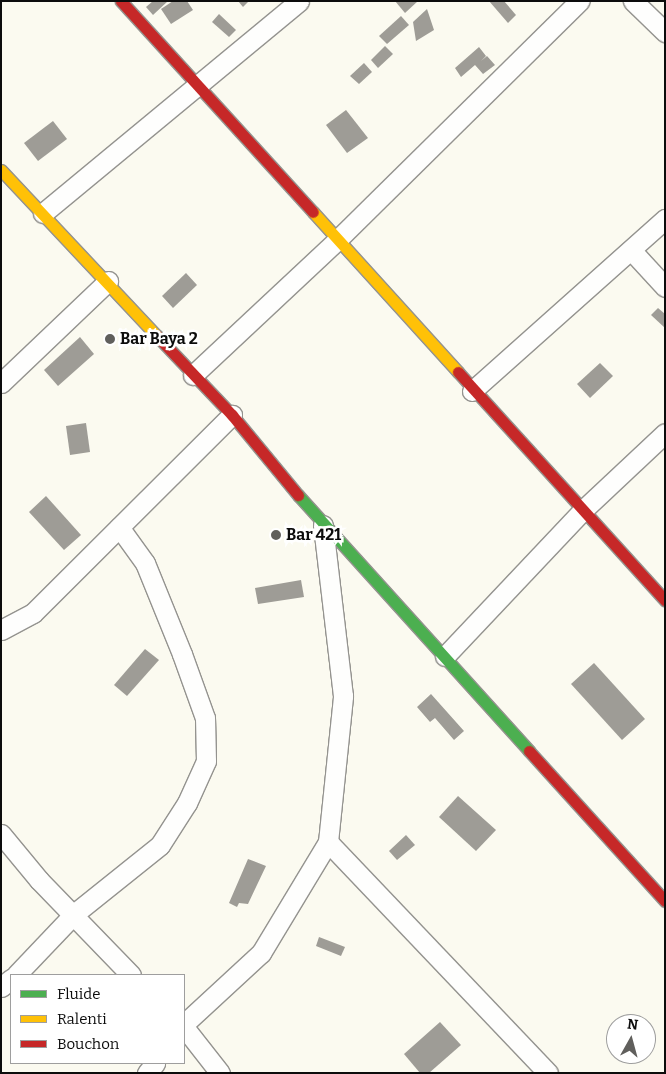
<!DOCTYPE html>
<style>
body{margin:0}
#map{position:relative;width:666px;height:1074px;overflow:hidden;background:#fbfaf0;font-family:Bitter,serif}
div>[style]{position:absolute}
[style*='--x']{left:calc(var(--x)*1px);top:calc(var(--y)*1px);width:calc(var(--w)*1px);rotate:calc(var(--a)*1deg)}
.building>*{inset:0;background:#9e9c96}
.roads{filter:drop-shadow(1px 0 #94938f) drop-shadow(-1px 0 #94938f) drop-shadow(0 1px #94938f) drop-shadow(0 -1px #94938f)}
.street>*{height:19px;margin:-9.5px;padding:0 9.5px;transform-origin:9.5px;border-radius:9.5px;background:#fefefd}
.fast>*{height:11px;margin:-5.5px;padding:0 5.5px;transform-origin:5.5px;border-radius:5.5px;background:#4caf50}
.slow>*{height:11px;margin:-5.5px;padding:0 5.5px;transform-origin:5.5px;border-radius:5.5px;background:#ffc107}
.jam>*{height:11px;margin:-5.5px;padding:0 5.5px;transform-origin:5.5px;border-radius:5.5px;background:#c62828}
.dots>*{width:14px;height:14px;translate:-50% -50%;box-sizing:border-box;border:2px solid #fff;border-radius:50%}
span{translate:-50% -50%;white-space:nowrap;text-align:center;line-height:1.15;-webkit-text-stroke:5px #fff;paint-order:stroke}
.poi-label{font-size:16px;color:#0c0c0c;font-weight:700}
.left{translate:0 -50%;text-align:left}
.frame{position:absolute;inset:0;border:2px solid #0c0c0c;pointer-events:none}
.legend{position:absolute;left:10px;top:974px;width:175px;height:90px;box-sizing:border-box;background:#fff;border:1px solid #9e9e9e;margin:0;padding:6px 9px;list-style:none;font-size:15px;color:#0c0c0c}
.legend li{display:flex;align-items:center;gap:10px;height:25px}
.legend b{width:25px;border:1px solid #9e9e9e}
.north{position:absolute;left:606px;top:1014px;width:50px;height:50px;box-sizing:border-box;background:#fff;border:1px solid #9e9e9e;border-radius:50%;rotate:7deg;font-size:14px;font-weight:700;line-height:20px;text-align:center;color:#0c0c0c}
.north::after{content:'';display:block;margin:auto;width:18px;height:22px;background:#605f5c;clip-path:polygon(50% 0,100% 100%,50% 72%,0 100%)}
</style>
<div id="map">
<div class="building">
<i style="clip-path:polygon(153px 1px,168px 1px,153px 15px,146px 7px)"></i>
<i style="clip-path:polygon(173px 1px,187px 1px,193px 10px,171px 24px,161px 9px)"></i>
<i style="clip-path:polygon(238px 1px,249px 1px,243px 7px)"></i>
<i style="clip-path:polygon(395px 1px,418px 1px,405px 13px)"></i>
<i style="clip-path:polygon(489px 1px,504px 1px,516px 15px,508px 23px)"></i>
<i style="clip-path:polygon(427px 9px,434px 30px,416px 41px,413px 22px)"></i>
<i style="clip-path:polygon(219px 14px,236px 30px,229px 37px,212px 22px)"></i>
<i style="clip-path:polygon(401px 16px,409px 25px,387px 44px,379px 36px)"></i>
<i style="clip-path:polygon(385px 46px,393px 54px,378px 68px,371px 60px)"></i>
<i style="clip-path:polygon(479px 47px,486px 56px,481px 61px,487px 56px,495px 65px,483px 74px,475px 65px,461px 77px,455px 68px)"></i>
<i style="clip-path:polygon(364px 63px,372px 72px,359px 84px,350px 76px)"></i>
<i style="clip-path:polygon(346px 110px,368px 138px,347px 153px,326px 125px)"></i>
<i style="clip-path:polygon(53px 121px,67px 139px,38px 161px,24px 143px)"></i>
<i style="clip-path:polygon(186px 273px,197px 285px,173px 308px,162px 296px)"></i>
<i style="clip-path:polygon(658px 308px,665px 314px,665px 328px,651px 315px)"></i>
<i style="clip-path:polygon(80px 337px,94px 354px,58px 386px,44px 370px)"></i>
<i style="clip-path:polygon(600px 363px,613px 376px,590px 398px,577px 384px)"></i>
<i style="clip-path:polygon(86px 423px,90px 452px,70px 455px,66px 426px)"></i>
<i style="clip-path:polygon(46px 496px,81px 535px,64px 550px,29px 512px)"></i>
<i style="clip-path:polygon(301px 580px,304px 597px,258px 604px,255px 588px)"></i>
<i style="clip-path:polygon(145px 649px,159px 660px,127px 696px,114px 685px)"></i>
<i style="clip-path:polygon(594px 663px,645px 719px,622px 740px,571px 684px)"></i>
<i style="clip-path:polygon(431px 694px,464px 731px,454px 740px,435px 718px,430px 722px,417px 707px)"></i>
<i style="clip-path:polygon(458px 796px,496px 830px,476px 851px,439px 817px)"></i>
<i style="clip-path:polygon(406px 835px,415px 845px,397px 860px,389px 851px)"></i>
<i style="clip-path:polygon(248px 859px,266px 866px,248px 904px,239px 903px,237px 907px,229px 903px)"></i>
<i style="clip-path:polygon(319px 937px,345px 947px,341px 956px,316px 946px)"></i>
<i style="clip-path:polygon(440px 1022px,461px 1045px,429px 1073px,420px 1073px,404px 1054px)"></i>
</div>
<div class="roads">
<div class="street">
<i style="--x:633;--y:1;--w:45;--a:44.1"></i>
<i style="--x:43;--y:213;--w:332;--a:-39.6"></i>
<i style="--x:631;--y:250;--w:50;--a:47.4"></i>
<i style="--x:193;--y:375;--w:196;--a:-43.1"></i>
<i style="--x:336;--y:241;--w:342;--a:-44.6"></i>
<i style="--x:1;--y:383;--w:148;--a:-43.6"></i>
<i style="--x:472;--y:391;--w:259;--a:-41.7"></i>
<i style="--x:1;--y:630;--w:36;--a:-28"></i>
<i style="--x:33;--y:613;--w:281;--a:-44.9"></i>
<i style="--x:445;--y:656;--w:201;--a:-46.6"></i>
<i style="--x:583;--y:510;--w:112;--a:-43.2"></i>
<i style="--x:1;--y:834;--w:60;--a:50.4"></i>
<i style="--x:39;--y:880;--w:132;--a:45.9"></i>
<i style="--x:328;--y:842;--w:319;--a:46.4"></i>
<i style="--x:16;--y:975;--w:84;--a:-46.4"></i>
<i style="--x:74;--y:914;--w:110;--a:-38.7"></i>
<i style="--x:160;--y:845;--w:50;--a:-57.3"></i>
<i style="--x:187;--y:803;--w:46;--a:-65.7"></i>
<i style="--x:206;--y:761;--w:43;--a:-91.3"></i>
<i style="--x:205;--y:718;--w:68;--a:-109.8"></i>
<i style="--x:182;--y:654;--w:98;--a:-112.1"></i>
<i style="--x:145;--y:563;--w:44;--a:-125.8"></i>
<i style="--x:1;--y:987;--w:13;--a:-39"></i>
<i style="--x:184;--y:1024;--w:105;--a:-42.7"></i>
<i style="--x:261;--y:953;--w:130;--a:-58.9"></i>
<i style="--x:328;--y:842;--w:147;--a:-84.1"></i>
<i style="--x:343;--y:696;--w:172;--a:-96.7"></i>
<i style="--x:184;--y:1027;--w:58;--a:52"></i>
<i style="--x:147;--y:1073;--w:13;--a:-51"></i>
</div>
<div class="fast">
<i style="--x:298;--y:495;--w:345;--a:47.9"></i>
</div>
<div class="slow">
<i style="--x:1;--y:170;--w:228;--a:46.8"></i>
<i style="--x:313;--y:212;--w:216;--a:47.8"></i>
</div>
<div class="jam">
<i style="--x:121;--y:1;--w:285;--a:47.7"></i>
<i style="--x:157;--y:336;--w:109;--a:46.5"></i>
<i style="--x:232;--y:415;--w:104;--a:50.5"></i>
<i style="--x:458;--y:372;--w:308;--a:47.8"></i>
<i style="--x:529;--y:751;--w:202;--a:47.8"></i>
</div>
</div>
<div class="dots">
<i style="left:110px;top:339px;background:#605f5c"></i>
<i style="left:276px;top:535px;background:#605f5c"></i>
</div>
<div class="poi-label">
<span class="left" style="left:120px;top:339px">Bar Baya 2</span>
<span class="left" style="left:286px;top:535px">Bar 421</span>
</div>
<div class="frame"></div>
<ul class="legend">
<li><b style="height:6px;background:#4caf50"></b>Fluide</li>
<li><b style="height:6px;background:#ffc107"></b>Ralenti</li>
<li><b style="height:6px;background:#c62828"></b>Bouchon</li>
</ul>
<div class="north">N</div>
</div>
